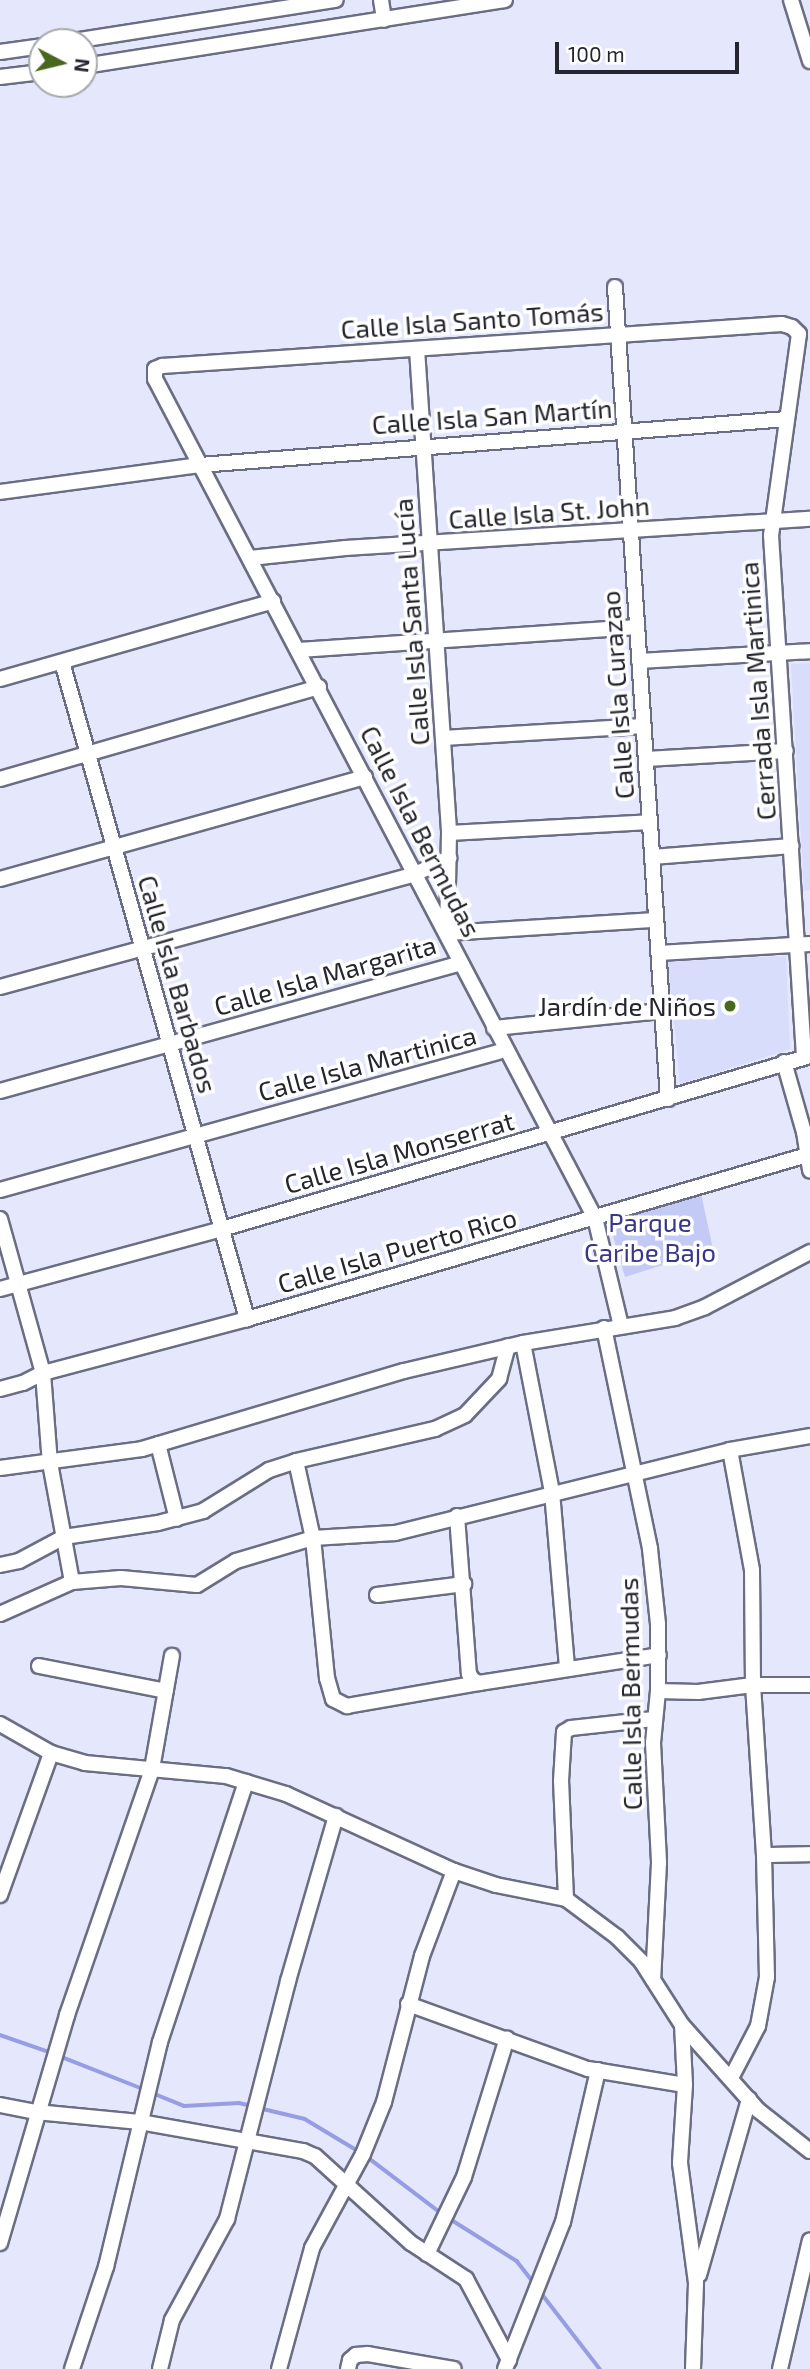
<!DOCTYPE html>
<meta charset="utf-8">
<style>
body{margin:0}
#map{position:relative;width:810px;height:2369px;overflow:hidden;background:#e5e8fc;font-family:"Exo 2",sans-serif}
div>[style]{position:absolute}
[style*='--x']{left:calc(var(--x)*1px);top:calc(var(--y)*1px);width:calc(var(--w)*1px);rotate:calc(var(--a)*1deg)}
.built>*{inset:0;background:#d8ddfc}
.green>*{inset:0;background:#c4caf6}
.stream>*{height:3.5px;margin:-1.75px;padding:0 1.75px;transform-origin:1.75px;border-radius:1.75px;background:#969de3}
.roads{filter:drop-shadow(2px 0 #6b6e83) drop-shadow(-2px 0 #6b6e83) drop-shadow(0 2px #6b6e83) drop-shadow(0 -2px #6b6e83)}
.minor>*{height:14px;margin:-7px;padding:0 7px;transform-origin:7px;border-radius:7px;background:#fff}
.dots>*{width:19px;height:19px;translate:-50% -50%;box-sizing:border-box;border:4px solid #fff;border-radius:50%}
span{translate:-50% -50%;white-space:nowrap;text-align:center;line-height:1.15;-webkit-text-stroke:7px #fff;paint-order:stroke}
.street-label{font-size:26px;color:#24252e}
.poi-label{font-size:26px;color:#24252e}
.right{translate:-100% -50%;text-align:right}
.park-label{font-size:26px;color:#383788}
.north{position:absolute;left:28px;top:28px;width:70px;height:70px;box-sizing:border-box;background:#fff;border:2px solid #a7a8ab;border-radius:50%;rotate:97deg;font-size:19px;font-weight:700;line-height:28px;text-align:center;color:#24252e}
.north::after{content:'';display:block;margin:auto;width:24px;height:32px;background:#4a681d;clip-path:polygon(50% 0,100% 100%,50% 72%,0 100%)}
.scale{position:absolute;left:555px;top:42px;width:184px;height:32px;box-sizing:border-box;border:4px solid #24252e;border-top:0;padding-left:9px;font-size:21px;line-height:24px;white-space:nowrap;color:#24252e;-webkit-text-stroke:5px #fff;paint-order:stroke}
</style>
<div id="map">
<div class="built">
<i style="clip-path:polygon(810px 663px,810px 890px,804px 891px,791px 664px)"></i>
<i style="clip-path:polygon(786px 956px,790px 1049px,680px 1084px,668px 962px)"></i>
</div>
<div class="green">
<i style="clip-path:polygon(700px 1189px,713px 1249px,625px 1277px,608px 1219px)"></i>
</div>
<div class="stream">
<i style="--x:0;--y:2035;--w:55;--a:19.1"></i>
<i style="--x:59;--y:2056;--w:90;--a:21.4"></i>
<i style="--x:150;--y:2092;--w:37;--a:22"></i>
<i style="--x:184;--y:2106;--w:55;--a:-3.1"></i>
<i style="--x:239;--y:2103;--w:13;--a:13"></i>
<i style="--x:259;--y:2108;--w:47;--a:13.4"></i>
<i style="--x:305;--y:2119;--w:64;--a:31"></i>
<i style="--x:366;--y:2156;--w:94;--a:37.2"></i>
<i style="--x:447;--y:2217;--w:83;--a:32.2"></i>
<i style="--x:517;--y:2261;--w:29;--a:52"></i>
<i style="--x:539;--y:2290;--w:100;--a:52.3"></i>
</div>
<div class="roads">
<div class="minor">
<i style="--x:381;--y:0;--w:20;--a:81"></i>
<i style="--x:791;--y:0;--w:64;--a:72.7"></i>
<i style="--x:67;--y:42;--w:272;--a:-8.9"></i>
<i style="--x:0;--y:52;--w:42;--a:-8.1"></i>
<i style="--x:84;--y:66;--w:426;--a:-8.9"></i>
<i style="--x:0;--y:77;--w:42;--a:-6.8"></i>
<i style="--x:615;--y:287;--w:814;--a:86.27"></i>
<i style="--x:417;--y:349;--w:485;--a:86.2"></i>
<i style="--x:449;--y:833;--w:100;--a:91.1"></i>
<i style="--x:447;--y:933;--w:209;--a:-3.6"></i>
<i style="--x:0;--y:492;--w:202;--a:-7.7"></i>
<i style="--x:200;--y:465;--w:589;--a:-4.48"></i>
<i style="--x:250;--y:558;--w:96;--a:-6"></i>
<i style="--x:345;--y:548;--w:466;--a:-3.6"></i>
<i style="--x:299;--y:650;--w:339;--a:-3.9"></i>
<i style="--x:639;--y:661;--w:171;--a:-3.3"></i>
<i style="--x:62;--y:662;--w:683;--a:74.27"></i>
<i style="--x:0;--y:679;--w:284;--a:-15.9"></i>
<i style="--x:443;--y:738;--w:201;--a:-3.4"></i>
<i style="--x:646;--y:759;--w:140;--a:-3.3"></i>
<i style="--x:0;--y:779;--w:332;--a:-16.1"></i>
<i style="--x:449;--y:833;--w:201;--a:-3.1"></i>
<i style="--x:652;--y:857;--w:140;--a:-4.5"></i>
<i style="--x:0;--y:879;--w:379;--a:-15.6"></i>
<i style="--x:659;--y:953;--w:151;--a:-3.4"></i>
<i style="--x:0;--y:987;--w:430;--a:-15.2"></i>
<i style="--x:415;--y:874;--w:38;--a:-25"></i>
<i style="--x:494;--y:1028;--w:169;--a:-5.8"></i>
<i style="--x:784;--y:1062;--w:73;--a:74.1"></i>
<i style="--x:804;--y:1132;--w:39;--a:81"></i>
<i style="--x:0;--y:1091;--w:478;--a:-15.5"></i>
<i style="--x:0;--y:1190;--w:524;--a:-15.49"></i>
<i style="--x:0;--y:1219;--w:160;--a:74.4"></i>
<i style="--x:43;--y:1373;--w:90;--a:85.6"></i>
<i style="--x:50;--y:1463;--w:121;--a:79.5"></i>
<i style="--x:0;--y:1289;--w:230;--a:-15.1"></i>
<i style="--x:222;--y:1229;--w:613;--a:-16.39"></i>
<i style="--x:621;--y:1326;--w:111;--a:-103.5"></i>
<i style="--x:595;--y:1218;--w:947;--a:-117.67"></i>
<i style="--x:155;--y:379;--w:10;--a:-90"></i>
<i style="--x:155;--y:369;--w:8;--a:-23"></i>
<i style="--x:162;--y:366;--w:621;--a:-3.88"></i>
<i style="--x:782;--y:324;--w:10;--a:17"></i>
<i style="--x:792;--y:327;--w:10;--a:45"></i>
<i style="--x:799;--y:334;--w:203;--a:97.9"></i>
<i style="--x:771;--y:535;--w:523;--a:86.38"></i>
<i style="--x:604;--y:1328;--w:226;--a:78.2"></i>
<i style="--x:650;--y:1549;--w:75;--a:83.9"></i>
<i style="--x:658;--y:1624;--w:67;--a:90"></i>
<i style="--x:658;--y:1691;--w:52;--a:95.5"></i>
<i style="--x:653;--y:1743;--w:120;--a:87.1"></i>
<i style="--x:659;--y:1863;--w:117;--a:92.9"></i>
<i style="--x:523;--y:1343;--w:152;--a:79"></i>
<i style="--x:552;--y:1492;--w:177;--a:85.1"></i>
<i style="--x:0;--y:1389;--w:24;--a:-15"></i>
<i style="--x:23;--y:1383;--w:22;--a:-27"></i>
<i style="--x:43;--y:1373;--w:211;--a:-14.8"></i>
<i style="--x:247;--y:1319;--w:584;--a:-16.32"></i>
<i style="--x:158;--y:1444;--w:77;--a:75.8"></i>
<i style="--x:730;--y:1450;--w:122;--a:79.6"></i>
<i style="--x:752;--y:1570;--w:115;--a:89.5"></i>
<i style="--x:753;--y:1685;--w:170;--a:86.3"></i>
<i style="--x:764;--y:1855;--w:122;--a:88.6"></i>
<i style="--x:767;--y:1977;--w:50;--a:100.4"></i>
<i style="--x:758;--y:2026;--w:59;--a:117.4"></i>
<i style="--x:296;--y:1461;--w:79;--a:77.6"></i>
<i style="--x:313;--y:1538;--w:141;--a:84.3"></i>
<i style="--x:327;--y:1678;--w:22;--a:74"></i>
<i style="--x:333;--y:1699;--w:16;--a:27"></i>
<i style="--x:347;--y:1706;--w:134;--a:-9.9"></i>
<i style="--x:0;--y:1468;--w:143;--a:-7.6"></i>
<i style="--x:142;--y:1449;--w:273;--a:-16.6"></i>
<i style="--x:404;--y:1371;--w:122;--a:-13.2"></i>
<i style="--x:523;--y:1343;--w:154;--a:-9.3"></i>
<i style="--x:675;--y:1318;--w:32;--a:-20"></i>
<i style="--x:705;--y:1307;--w:119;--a:-27.6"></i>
<i style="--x:457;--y:1516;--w:158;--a:85.7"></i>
<i style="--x:469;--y:1674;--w:7;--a:56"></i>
<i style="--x:473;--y:1680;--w:7;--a:27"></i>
<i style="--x:479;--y:1683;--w:182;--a:-8.8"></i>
<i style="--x:0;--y:1565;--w:19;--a:-12"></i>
<i style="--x:19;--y:1561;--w:51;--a:-28.1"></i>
<i style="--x:64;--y:1537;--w:95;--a:-8.5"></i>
<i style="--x:158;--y:1523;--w:47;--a:-14.9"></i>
<i style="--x:203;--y:1511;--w:78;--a:-31.8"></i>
<i style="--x:269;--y:1470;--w:28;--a:-18"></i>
<i style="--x:296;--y:1461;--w:143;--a:-13"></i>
<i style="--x:435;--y:1429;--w:33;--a:-25"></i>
<i style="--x:465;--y:1415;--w:50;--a:-46.6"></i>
<i style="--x:499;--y:1379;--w:34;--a:-75"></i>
<i style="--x:377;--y:1595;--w:88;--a:-7.2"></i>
<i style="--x:0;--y:1614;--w:79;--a:-24"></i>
<i style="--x:72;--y:1582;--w:49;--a:-4.7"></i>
<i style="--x:121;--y:1578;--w:76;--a:5.3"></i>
<i style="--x:197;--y:1585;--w:46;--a:-31.6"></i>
<i style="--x:236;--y:1561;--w:80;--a:-16.6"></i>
<i style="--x:313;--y:1538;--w:82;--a:-3.5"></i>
<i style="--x:395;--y:1533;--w:345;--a:-13.9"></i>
<i style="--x:730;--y:1450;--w:81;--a:-9.9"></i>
<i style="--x:39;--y:1666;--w:129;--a:11.1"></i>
<i style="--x:658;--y:1691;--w:40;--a:1.4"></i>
<i style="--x:698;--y:1692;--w:55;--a:-7.3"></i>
<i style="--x:753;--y:1685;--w:57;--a:0"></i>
<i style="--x:0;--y:1724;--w:59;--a:29.6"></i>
<i style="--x:51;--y:1753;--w:35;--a:16"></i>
<i style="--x:85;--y:1763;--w:142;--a:5.3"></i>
<i style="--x:226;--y:1776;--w:63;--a:16.7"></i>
<i style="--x:286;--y:1794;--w:185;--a:24.6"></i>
<i style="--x:454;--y:1871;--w:44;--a:18.4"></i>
<i style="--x:496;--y:1885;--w:71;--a:11.3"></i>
<i style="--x:566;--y:1899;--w:64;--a:36.7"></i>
<i style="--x:617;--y:1937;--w:34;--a:45"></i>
<i style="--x:641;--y:1961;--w:76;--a:57.4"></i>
<i style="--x:682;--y:2025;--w:114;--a:48.2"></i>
<i style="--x:758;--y:2110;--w:66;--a:38.3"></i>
<i style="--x:764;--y:1855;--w:46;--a:-1.2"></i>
<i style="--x:0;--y:1895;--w:151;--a:-70.2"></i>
<i style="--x:566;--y:1899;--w:118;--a:-92.4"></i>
<i style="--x:561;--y:1781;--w:49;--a:-86.5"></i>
<i style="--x:564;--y:1732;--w:8;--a:-30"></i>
<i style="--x:571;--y:1728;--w:83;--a:-6.2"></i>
<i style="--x:408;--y:2004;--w:191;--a:19.9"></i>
<i style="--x:588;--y:2069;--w:98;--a:9.4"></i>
<i style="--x:682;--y:2025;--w:60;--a:87.1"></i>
<i style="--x:685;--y:2085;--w:78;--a:93.7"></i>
<i style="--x:680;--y:2163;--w:121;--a:82.4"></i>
<i style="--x:696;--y:2283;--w:86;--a:92"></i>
<i style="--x:0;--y:2105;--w:37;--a:11"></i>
<i style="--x:36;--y:2112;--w:104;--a:5.5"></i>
<i style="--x:140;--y:2122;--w:166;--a:10.1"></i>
<i style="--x:303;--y:2151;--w:13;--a:23"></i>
<i style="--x:315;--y:2156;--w:130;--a:42.2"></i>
<i style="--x:411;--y:2243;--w:66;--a:33.2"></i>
<i style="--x:466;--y:2279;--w:92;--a:62"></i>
<i style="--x:0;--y:2243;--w:238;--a:-73.6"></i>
<i style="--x:67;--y:2015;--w:260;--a:-70.9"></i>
<i style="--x:152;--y:1769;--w:115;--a:-80"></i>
<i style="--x:427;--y:2254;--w:85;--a:-64.3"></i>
<i style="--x:464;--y:2177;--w:145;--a:-72.8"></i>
<i style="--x:699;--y:2275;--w:183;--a:-74.1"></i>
<i style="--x:72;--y:2369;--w:108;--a:-71.6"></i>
<i style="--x:106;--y:2267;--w:231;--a:-76.5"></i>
<i style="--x:160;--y:2042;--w:274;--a:-71.7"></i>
<i style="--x:160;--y:2369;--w:50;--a:-76.2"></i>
<i style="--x:172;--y:2320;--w:115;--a:-61.4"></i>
<i style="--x:227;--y:2219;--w:246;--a:-75.6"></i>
<i style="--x:288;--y:1981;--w:172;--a:-73.8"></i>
<i style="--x:279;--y:2369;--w:125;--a:-74.7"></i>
<i style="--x:312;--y:2248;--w:107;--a:-61.5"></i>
<i style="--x:363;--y:2154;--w:56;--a:-68"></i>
<i style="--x:384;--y:2102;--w:151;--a:-75.4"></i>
<i style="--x:422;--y:1956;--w:91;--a:-69.4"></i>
<i style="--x:348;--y:2369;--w:9;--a:-77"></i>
<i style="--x:350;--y:2360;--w:8;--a:-40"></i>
<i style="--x:356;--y:2355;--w:12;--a:-5"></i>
<i style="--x:368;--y:2354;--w:87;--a:9.9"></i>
<i style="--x:505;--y:2369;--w:158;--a:-68.5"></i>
<i style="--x:563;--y:2222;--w:156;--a:-77"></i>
<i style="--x:780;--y:2369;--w:132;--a:-76.9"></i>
</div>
</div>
<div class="dots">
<i style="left:730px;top:1006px;background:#4a681d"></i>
</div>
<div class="street-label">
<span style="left:472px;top:320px;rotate:-4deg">Calle Isla Santo Tomás</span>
<span style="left:492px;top:416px;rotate:-4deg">Calle Isla San Martín</span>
<span style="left:549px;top:512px;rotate:-4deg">Calle Isla St. John</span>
<span style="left:411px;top:622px;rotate:-94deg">Calle Isla Santa Lucía</span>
<span style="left:757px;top:691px;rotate:-94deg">Cerrada Isla Martinica</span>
<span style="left:617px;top:695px;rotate:-94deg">Calle Isla Curazao</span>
<span style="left:421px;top:831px;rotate:63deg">Calle Isla Bermudas</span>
<span style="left:325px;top:975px;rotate:-16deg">Calle Isla Margarita</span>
<span style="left:178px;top:984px;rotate:74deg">Calle Isla Barbados</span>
<span style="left:367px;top:1063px;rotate:-15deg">Calle Isla Martinica</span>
<span style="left:399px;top:1152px;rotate:-16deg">Calle Isla Monserrat</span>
<span style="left:397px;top:1250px;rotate:-16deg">Calle Isla Puerto Rico</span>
<span style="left:630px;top:1694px;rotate:-91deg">Calle Isla Bermudas</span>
</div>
<div class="poi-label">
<span class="right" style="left:716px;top:1006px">Jardín de Niños</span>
</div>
<div class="park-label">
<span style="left:650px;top:1237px">Parque<br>Caribe Bajo</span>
</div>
<div class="north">N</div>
<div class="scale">100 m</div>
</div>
